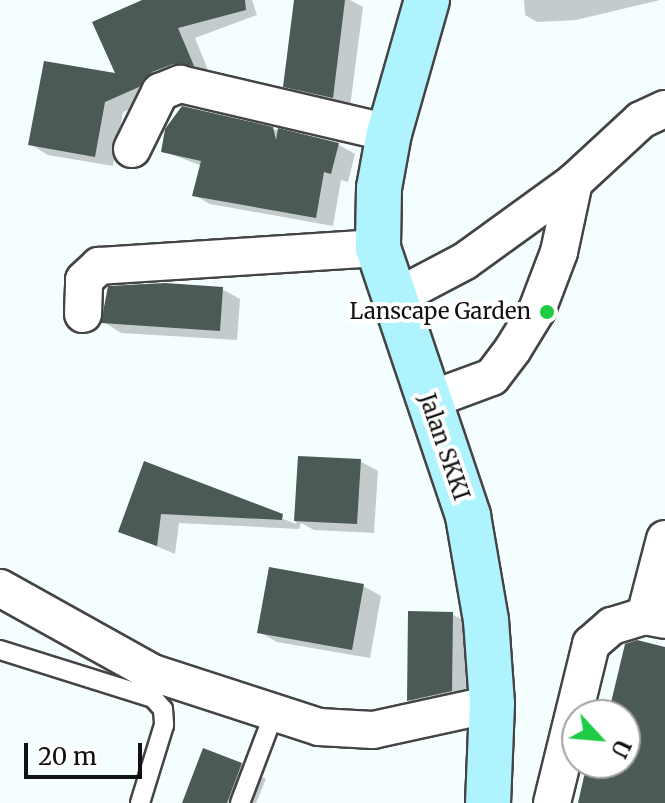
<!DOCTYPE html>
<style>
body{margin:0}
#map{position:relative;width:665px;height:803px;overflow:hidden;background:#f4feff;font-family:Merriweather,serif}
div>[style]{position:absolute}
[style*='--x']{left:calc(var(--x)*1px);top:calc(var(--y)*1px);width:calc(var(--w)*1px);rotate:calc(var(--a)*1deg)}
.shadow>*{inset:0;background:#0003}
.building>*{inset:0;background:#4c5a55}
.roads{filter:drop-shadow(2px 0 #444) drop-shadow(-2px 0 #444) drop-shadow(0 2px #444) drop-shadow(0 -2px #444)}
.service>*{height:18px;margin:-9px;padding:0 9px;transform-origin:9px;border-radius:9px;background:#fff}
.minor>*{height:36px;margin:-18px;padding:0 18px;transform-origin:18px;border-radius:18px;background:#fff}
.secondary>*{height:44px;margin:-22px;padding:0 22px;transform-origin:22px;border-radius:22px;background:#aff3ff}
.dots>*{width:22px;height:22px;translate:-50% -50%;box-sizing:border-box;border:4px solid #fff;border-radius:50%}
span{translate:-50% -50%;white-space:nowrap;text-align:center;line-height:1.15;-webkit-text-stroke:8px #fff;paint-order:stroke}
.poi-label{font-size:22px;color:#111}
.right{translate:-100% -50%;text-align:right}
.street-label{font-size:22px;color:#111}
.north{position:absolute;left:561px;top:699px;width:80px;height:80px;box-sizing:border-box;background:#fff;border:2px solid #a0a0a0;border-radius:50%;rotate:116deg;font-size:22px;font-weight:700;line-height:32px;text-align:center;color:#111}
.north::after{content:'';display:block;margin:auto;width:28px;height:36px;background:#1ecb44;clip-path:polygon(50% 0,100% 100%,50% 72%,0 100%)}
.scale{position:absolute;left:24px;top:743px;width:118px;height:36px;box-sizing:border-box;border:4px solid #111;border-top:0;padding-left:10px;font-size:24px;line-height:28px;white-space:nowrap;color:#111;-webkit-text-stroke:6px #fff;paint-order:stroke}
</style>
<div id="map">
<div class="shadow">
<i style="clip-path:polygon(147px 0,252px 0,257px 15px,195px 38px,210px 75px,123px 112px,113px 166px,48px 155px,30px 144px,119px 76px)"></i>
<i style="clip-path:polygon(296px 0,350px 0,363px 7px,350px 107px,303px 96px,285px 86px)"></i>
<i style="clip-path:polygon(524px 0,660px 0,576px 20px,537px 22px,525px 15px)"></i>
<i style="clip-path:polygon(272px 129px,339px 145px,355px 154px,348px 182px,341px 180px,333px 226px,210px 204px,194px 195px,202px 166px,163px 151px)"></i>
<i style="clip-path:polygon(222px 289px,240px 299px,237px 340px,121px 333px,104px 322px)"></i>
<i style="clip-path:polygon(300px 458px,360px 461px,378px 471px,374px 533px,314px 530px,301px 523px,299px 529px,179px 523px,175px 554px,120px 531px,145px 464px,296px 524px)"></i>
<i style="clip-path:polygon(363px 586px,381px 596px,370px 658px,277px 642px,259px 632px)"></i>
<i style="clip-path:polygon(452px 614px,470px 624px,469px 701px,427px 710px,409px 700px)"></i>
<i style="clip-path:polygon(241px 765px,266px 779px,256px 803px,184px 803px)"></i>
</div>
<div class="building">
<i style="clip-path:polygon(142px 0,245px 0,246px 10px,178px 28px,194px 66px,173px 64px,152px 72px,139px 87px,105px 102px,95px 157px,28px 145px,44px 61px,115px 73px,92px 22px)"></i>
<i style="clip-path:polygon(294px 0,345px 0,333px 98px,283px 87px)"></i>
<i style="clip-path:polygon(182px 106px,273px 127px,276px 140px,278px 128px,339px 143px,331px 174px,324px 172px,316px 218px,192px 196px,201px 161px,161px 152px,165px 129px)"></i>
<i style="clip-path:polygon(165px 283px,223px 287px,220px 331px,101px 323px,108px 286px)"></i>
<i style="clip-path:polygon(298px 456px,361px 459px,357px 524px,294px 521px)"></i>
<i style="clip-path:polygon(144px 461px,283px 514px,282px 520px,161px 514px,157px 546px,118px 532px)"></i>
<i style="clip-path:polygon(269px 567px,364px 584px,352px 650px,257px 633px)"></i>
<i style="clip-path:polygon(408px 611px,453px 612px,452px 691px,407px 701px)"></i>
<i style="clip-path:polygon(637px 640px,665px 647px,665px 803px,578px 803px,587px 763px,625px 763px,625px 715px,608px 715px,625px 644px)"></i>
<i style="clip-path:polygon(203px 748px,242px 763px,227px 803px,182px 803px)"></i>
</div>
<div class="roads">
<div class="service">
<i style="--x:0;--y:650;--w:160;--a:17.4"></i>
<i style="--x:153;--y:698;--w:15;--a:48"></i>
<i style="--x:163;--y:709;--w:16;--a:86"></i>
<i style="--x:164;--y:725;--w:82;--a:107.1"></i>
<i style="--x:240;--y:803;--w:93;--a:-69.2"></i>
</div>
<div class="minor">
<i style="--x:132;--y:149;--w:64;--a:-63.8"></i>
<i style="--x:160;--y:92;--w:22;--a:-22"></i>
<i style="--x:180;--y:84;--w:215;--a:13.2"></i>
<i style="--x:393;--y:299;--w:81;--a:-27.8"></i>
<i style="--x:465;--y:261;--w:135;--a:-35.9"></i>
<i style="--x:574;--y:182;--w:91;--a:-42.8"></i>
<i style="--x:641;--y:120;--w:26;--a:-25"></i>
<i style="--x:83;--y:314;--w:34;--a:-88"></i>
<i style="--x:84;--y:280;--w:21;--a:-43"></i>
<i style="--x:99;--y:266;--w:280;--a:-3.7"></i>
<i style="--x:427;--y:401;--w:69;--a:-20.3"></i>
<i style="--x:492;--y:377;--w:35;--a:-53"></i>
<i style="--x:513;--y:349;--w:46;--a:-58.4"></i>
<i style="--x:537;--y:310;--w:62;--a:-69.2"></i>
<i style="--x:559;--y:252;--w:72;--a:-77.9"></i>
<i style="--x:665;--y:539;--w:80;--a:104.6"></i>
<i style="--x:645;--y:616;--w:20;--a:11"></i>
<i style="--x:0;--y:588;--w:175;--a:29.1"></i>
<i style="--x:153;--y:673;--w:175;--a:18"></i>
<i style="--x:319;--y:727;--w:54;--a:3.2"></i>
<i style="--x:373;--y:730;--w:122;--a:-12.3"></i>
<i style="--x:552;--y:803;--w:164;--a:-76.2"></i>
<i style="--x:591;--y:644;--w:28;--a:-41"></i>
<i style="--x:612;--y:626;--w:34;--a:-17"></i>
</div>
<div class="secondary">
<i style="--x:427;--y:0;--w:138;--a:105.9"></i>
<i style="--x:389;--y:133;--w:56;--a:100.3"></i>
<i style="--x:379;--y:188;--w:60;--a:91"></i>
<i style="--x:378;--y:248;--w:283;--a:71.4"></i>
<i style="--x:468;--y:516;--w:106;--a:80.2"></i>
<i style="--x:486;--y:620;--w:84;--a:85.9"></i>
<i style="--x:492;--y:704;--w:99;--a:92.3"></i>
</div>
</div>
<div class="dots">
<i style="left:547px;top:312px;background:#1ecb44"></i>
</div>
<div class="poi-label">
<span class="right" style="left:531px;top:312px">Lanscape Garden</span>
</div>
<div class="street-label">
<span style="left:444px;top:447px;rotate:71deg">Jalan SKKI</span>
</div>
<div class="north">U</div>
<div class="scale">20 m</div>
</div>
